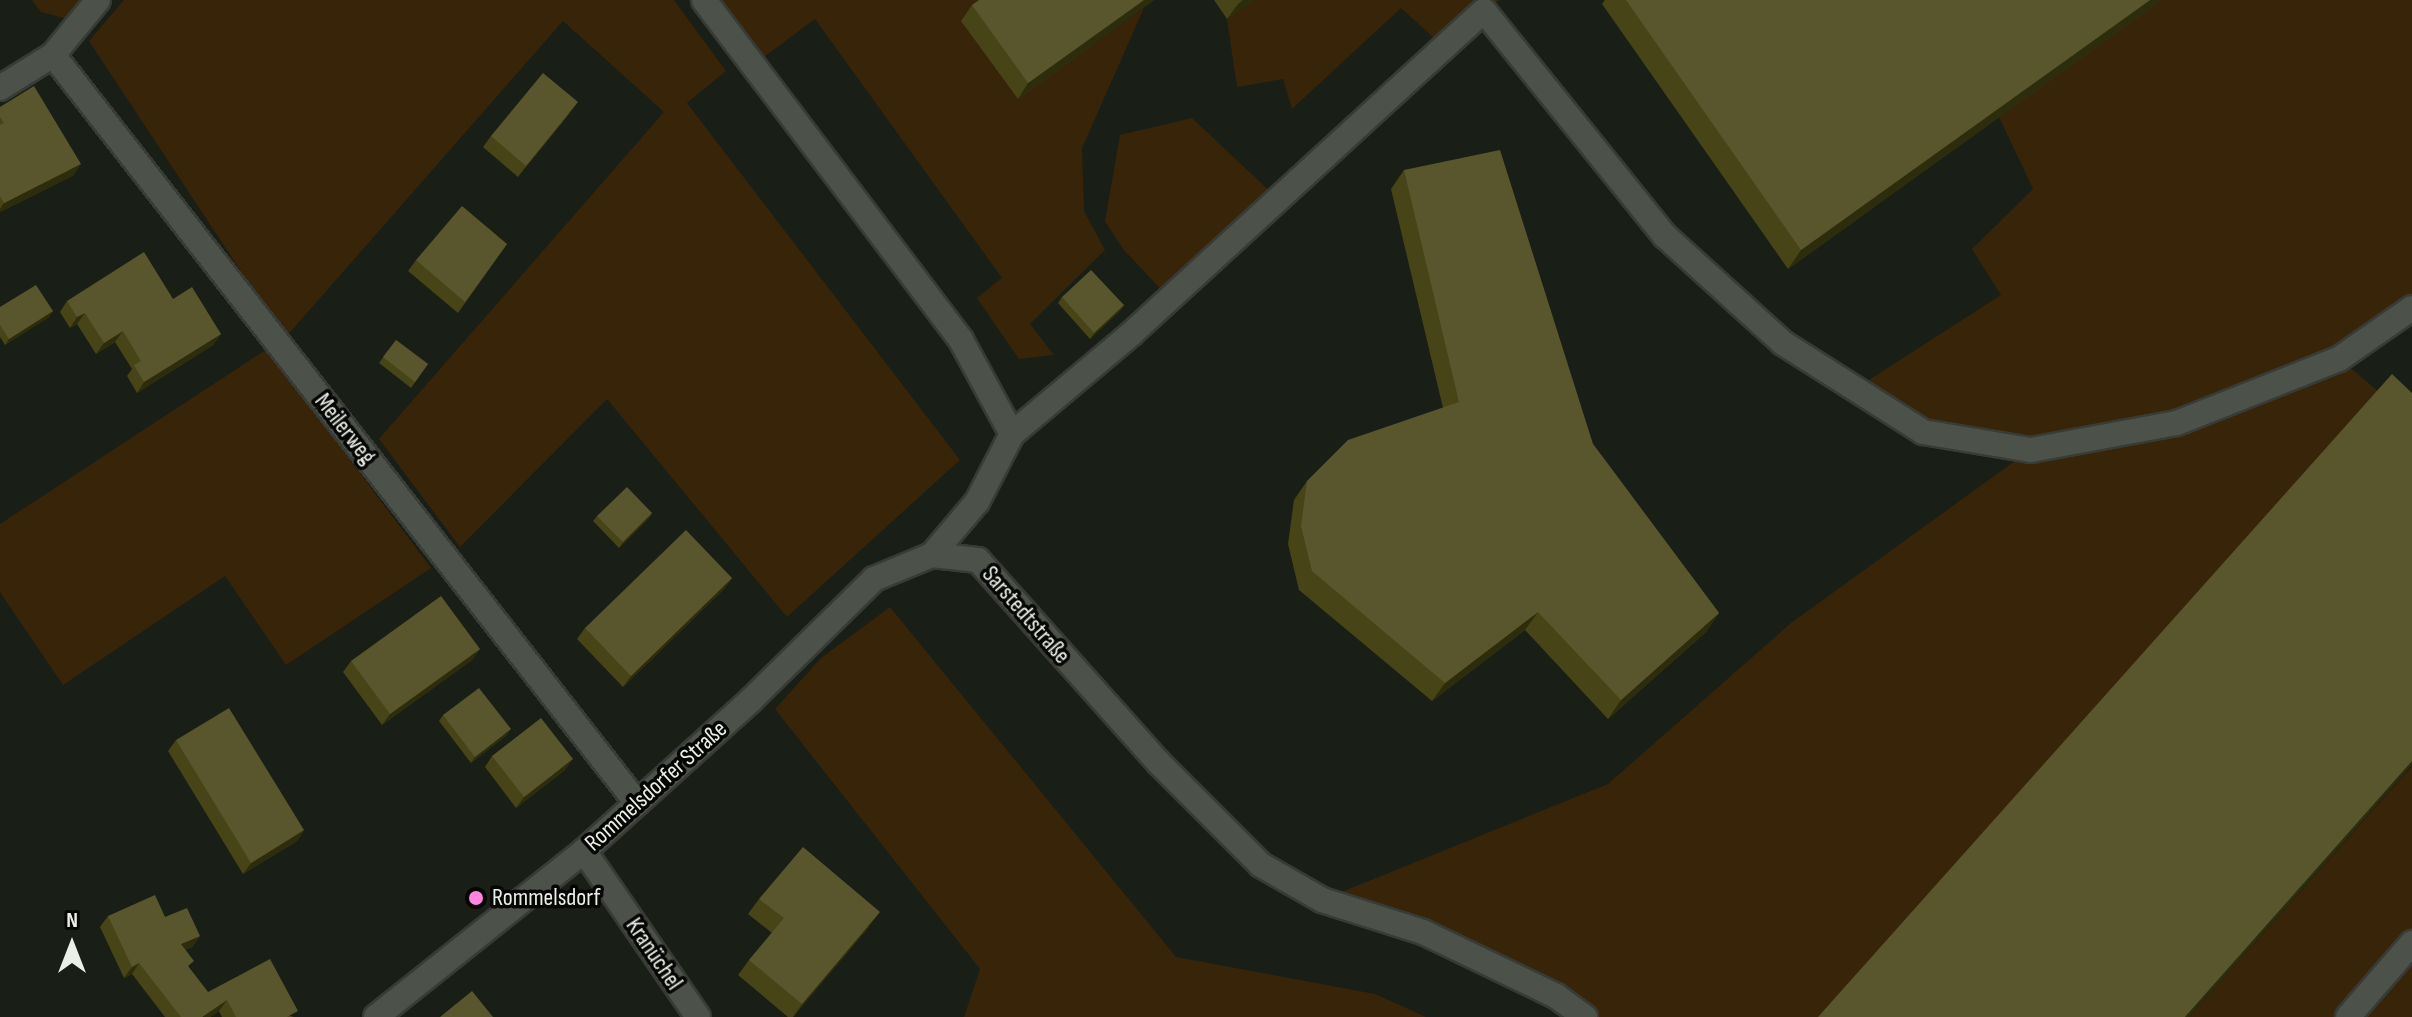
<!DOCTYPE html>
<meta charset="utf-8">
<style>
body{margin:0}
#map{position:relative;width:2412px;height:1017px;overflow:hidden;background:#191e16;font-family:"Sofia Sans Condensed",sans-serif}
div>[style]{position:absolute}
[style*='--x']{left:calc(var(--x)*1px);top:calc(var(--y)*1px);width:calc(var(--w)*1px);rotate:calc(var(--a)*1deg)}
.green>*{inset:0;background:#382409}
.roads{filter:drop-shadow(2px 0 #383b36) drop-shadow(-2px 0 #383b36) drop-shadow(0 2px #383b36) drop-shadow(0 -2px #383b36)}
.minor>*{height:24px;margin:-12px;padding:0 12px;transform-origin:12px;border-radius:12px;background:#4c5249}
.wall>*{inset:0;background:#474417}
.shaded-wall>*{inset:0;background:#2d2d0d}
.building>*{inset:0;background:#59562d}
.dots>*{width:22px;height:22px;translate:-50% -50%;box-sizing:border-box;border:4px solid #060705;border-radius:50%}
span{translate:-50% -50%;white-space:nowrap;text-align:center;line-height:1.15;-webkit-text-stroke:7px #060705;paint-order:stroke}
.street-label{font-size:24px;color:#ebefe9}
.poi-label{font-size:24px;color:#ebefe9}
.left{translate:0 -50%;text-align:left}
.north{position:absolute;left:32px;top:905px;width:80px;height:80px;-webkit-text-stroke:6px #060705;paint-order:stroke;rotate:0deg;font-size:22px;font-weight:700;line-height:32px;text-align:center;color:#ebefe9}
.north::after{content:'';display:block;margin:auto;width:28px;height:36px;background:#ebefe9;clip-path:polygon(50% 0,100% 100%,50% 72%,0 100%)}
</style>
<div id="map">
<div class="green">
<i style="clip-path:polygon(32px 0,83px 0,68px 19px,41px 12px)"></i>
<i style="clip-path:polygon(124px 0,674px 0,726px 71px,687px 103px,960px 460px,787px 617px,607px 399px,460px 547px,379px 439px,664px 112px,563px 21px,285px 338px,89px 41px)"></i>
<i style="clip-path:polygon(704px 0,990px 0,1018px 98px,1144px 8px,1082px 148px,1084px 211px,1105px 250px,1030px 324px,1054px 355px,1019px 359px,977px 298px,1002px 278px,815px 19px,752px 66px)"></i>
<i style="clip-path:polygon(1254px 0,1499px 0,1445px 48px,1401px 8px,1292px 109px,1283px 79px,1237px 87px,1227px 19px)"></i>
<i style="clip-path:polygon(2162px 0,2412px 0,2412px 308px,2340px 359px,2379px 392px,1822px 1017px,1585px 1017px,1322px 900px,1608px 784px,1791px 623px,2030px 450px,1923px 432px,1855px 389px,2001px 295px,1972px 249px,2033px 189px,1999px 117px)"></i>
<i style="clip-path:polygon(1192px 118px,1277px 198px,1169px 298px,1123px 249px,1105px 221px,1120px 135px)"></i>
<i style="clip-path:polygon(267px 349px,431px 568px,286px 665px,225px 576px,63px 685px,0 592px,0 524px)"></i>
<i style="clip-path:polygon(890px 607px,1176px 957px,1375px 994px,1426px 1017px,964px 1017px,980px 969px,775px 709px,821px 658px)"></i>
<i style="clip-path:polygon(2412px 766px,2412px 1017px,2189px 1017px)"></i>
</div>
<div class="roads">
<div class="minor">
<i style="--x:53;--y:55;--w:949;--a:52.02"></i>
<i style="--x:0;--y:88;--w:62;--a:-31.9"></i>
<i style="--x:53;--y:55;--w:71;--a:-50.7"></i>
<i style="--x:1012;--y:434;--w:155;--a:-40"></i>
<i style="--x:1131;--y:334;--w:478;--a:-42.5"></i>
<i style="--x:1484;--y:11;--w:289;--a:51.2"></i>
<i style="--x:1665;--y:236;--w:159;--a:42.2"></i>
<i style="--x:1783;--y:343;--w:166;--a:32.4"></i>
<i style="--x:1923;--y:432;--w:109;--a:9.5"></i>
<i style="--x:2031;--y:450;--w:148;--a:-10.5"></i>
<i style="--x:2177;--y:423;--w:174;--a:-21.6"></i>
<i style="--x:2339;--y:359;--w:89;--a:-34.9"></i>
<i style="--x:932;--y:555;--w:46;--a:6.2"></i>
<i style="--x:978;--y:560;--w:272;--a:48.3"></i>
<i style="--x:1159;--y:763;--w:144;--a:45"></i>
<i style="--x:1261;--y:865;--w:70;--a:29.8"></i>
<i style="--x:1322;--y:900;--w:106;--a:17.6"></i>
<i style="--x:1423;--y:932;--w:148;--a:25.7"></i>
<i style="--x:1556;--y:996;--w:36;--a:36"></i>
<i style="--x:584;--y:851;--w:201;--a:55.5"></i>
<i style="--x:376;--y:1017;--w:266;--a:-38.6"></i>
<i style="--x:584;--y:851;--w:225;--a:-42.1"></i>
<i style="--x:751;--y:700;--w:173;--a:-44.5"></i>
<i style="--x:874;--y:579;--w:63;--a:-22.5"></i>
<i style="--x:932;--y:555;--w:70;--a:-49.7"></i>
<i style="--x:977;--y:502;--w:76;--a:-62.8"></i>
<i style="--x:1012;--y:434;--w:107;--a:-118.5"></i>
<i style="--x:961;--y:340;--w:426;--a:-127.1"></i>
<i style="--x:2348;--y:1017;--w:98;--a:-49.1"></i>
</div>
</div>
<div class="wall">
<i style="clip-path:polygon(1154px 0,1018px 99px,961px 21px,972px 5px)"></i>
<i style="clip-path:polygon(1214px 0,1254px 0,1227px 19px)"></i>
<i style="clip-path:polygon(1605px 0,2162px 0,1788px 269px,1602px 4px)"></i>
<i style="clip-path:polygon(0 107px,74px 175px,0 212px)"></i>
<i style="clip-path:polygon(570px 113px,518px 177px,483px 147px,491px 136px)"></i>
<i style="clip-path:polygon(1404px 170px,1593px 444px,1719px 613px,1706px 632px,1608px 719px,1525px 630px,1432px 701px,1299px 590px,1288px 544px,1294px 500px,1307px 481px,1443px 408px,1391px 189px)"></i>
<i style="clip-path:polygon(507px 244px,458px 313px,408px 271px,416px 260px)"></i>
<i style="clip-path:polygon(1062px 297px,1124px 305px,1120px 311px,1090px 339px,1058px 303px)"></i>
<i style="clip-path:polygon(173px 299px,221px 334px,213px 345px,137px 393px,127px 376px,132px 369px,115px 342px,96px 354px,77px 324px,70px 328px,60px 312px,67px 301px)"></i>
<i style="clip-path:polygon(0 307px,53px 311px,49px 317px,5px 345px,0 337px)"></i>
<i style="clip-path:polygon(396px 340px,428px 364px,411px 388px,379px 363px)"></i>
<i style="clip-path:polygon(652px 513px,648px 519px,619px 548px,593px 521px,597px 516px)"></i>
<i style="clip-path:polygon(732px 578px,724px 589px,623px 687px,577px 639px,585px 628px)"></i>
<i style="clip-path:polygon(480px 649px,472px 660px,382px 725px,343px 672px,351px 661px)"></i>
<i style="clip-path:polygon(443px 715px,507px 735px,471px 763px,439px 721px)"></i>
<i style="clip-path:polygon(176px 740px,304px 830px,297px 841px,243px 874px,168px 751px)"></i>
<i style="clip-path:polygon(492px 756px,565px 770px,516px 808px,485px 767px)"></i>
<i style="clip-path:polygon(759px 899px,869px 927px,793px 1017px,788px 1017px,738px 975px,749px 960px,772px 933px,748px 914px)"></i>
<i style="clip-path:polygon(108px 916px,165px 917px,200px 936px,192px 947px,185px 950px,189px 968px,208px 992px,294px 1017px,222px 1017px,219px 1011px,210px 1017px,165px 1017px,132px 974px,124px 978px,100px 927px)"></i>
</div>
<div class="shaded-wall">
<i style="clip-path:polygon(1144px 0,1154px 0,1018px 99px,1028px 83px)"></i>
<i style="clip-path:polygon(1243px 0,1254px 0,1227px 19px,1238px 4px)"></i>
<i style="clip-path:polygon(2150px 0,2162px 0,1788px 269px,1801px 250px)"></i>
<i style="clip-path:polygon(578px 102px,570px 113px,518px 177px,526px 166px)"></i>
<i style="clip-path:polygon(81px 164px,74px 175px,0 212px,0 209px,4px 203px)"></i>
<i style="clip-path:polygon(1124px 305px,1120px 311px,1090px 339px,1094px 333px)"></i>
<i style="clip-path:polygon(53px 311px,49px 317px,5px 345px,9px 339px)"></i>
<i style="clip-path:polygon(85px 313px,77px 324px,70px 328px,77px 317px)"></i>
<i style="clip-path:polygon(123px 331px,115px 342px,96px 354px,104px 343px)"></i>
<i style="clip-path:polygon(221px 334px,213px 345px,137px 393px,144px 382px)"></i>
<i style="clip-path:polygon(652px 513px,648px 519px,619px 548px,623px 542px)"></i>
<i style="clip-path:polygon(732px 578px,724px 589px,623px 687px,631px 676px)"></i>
<i style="clip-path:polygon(1538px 612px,1525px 630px,1432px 701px,1445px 683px)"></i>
<i style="clip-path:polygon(1719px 613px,1706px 632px,1608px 719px,1621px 700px)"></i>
<i style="clip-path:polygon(480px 649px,472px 660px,382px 725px,390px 714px)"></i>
<i style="clip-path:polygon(511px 729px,507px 735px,471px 763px,475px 757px)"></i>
<i style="clip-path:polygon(573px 759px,565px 770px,516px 808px,524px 797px)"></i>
<i style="clip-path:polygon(2412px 761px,2412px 765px,2189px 1017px,2185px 1017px)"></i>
<i style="clip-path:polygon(304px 830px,297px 841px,243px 874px,251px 863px)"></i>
<i style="clip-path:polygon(880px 912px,869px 927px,793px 1017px,802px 1004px)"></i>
<i style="clip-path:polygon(200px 936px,192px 947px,173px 955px,181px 944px)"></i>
<i style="clip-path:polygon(139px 963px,132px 974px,124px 978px,132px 967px)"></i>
<i style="clip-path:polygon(227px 1000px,219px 1011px,210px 1017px,202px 1017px)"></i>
</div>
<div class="building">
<i style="clip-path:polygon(979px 0,1144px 0,1028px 83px,972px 5px)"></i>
<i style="clip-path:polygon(1626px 0,2150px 0,1801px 250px)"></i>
<i style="clip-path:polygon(543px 73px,578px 102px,526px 166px,491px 136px)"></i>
<i style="clip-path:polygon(34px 86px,81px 164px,4px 203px,0 196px,0 125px,4px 123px,0 117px,0 107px)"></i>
<i style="clip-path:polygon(1500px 150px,1593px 444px,1719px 613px,1621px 700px,1538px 612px,1445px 683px,1312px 571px,1301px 526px,1307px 481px,1348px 440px,1459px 402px,1404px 170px)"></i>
<i style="clip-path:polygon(462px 206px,507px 244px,465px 302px,416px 260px)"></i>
<i style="clip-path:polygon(144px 252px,173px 299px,192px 287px,221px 334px,144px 382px,134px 365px,141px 361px,123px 331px,104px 343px,85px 313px,77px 317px,67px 301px)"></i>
<i style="clip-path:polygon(1091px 270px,1124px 305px,1094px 333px,1062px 297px)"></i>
<i style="clip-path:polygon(36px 285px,53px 311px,9px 339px,0 325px,0 307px)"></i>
<i style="clip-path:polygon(396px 340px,428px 364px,415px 382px,383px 357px)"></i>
<i style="clip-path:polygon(2392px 374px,2412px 393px,2412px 761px,2185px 1017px,1818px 1017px)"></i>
<i style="clip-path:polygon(627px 487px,652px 513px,623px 542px,597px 516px)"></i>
<i style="clip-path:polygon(686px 530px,732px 578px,631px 676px,585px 628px)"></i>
<i style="clip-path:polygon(441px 596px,480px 649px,390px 714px,351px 661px)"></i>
<i style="clip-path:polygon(479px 688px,511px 729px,475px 757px,443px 715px)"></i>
<i style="clip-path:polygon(229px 708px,304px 830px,251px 863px,176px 740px)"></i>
<i style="clip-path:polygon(541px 718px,573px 759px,524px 797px,492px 756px)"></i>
<i style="clip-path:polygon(803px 847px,880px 912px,802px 1004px,749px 960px,784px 918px,759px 899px)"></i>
<i style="clip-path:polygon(155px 895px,165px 917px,187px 908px,200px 936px,181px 944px,194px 961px,188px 966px,208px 992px,270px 959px,298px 1011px,287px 1017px,236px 1017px,227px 1000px,202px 1017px,181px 1017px,139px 963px,132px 967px,108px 916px)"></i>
<i style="clip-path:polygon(472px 991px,493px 1017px,440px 1017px)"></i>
</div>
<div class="dots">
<i style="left:476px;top:898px;background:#fe85e0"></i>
</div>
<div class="street-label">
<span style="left:345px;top:429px;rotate:52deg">Meilerweg</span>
<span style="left:1026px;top:615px;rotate:49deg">Sarstedtstraße</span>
<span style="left:656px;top:786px;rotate:-42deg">Rommelsdorfer Straße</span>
<span style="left:654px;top:954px;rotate:56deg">Kranüchel</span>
</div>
<div class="poi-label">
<span class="left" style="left:492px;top:898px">Rommelsdorf</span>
</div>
<div class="north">N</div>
</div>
